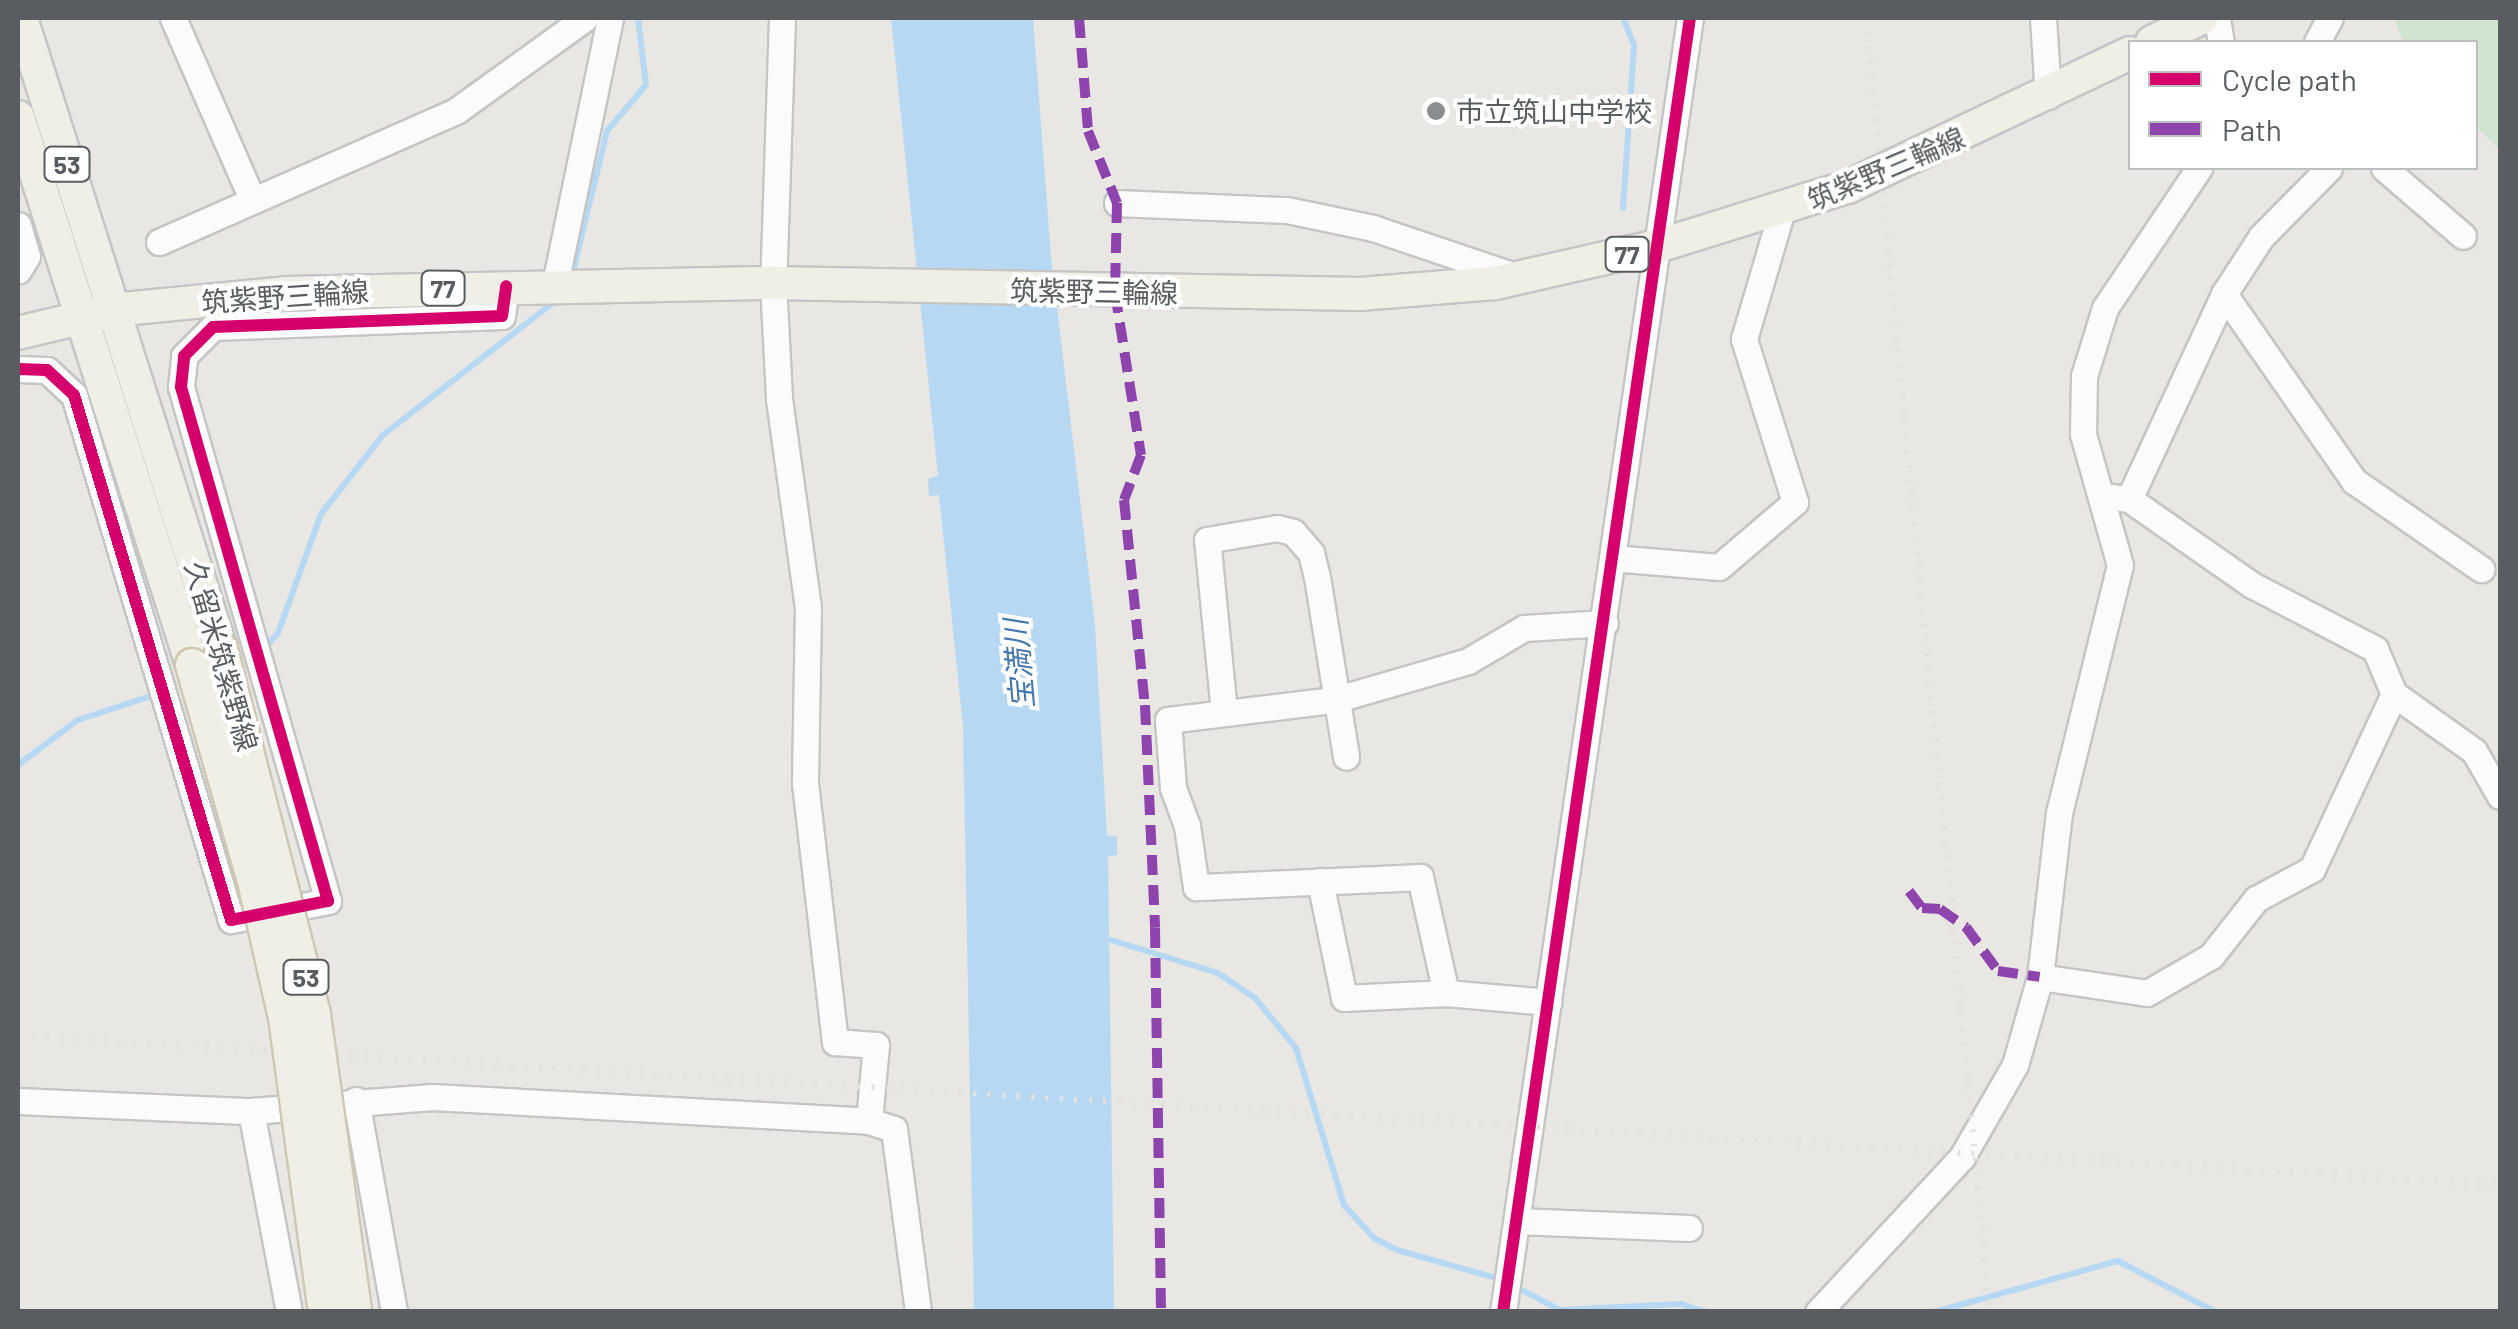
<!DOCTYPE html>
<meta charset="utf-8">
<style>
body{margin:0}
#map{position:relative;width:2518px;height:1329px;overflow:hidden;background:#e8e7e3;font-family:Barlow,"Noto Sans JP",sans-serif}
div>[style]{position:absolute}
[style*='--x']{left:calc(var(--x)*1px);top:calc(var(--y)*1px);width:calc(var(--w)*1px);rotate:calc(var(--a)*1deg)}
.green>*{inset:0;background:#d0e4cf}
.water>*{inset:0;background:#b7d8f2}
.stream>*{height:6px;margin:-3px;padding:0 3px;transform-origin:3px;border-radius:3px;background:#b7d8f2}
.roads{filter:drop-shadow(2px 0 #c5c5c5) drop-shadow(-2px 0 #c5c5c5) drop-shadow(0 2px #c5c5c5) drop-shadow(0 -2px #c5c5c5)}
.minor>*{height:25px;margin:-12.5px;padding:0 12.5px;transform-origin:12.5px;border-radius:12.5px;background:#fcfbfb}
.major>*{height:32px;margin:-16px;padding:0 16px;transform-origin:16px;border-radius:16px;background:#f0efe6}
.rail>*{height:6px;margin-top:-3px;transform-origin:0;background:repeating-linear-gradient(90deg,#e1e1e0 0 2.5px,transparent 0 14.5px)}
.bridges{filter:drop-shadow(2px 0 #cfc7b2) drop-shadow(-2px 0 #cfc7b2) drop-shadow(0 2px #cfc7b2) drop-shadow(0 -2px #cfc7b2)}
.major-bridge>*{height:32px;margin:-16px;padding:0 16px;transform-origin:16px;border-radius:16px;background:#f0efe6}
.quiet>*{height:10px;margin-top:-5px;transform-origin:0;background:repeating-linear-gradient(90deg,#8e44ad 0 20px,transparent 0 30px)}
.cycleway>*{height:12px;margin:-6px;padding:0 6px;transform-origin:6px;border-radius:6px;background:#d6006c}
.dots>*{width:28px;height:28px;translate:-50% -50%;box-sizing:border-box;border:5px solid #fff;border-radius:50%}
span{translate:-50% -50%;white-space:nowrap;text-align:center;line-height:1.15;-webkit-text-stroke:8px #fff;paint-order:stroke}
.shield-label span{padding:2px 8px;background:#fff;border:2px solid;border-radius:8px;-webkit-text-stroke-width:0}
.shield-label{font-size:25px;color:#595c60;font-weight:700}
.poi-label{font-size:28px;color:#595c60}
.left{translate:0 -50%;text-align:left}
.street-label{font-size:28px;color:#595c60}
.water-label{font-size:30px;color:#4578b0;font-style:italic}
.frame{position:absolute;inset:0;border:20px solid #595c60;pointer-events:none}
.legend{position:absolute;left:2128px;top:40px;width:350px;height:130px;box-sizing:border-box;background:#fff;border:2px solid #bdbebf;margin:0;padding:12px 18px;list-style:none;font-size:30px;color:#595c60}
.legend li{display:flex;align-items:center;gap:20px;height:50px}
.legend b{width:50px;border:2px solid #bdbebf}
</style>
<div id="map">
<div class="green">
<i style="clip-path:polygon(2394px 18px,2500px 18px,2500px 150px,2476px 127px,2476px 42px,2403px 42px)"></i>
</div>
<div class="water">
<i style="clip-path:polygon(891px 18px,1033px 18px,1051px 257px,1095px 626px,1107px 835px,1117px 837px,1117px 855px,1108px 856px,1114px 1311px,974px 1311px,963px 726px,939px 495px,929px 496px,928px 479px,938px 476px)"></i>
</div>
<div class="stream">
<i style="--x:1623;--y:208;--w:163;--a:-86.1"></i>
<i style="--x:1634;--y:45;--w:29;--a:-112"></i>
<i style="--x:571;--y:279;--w:152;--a:-76.3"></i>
<i style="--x:607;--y:131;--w:60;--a:-49.7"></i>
<i style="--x:646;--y:85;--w:67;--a:-96.8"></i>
<i style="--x:264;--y:649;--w:21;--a:-49"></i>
<i style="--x:278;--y:633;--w:127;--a:-70.1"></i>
<i style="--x:321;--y:514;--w:100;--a:-51.9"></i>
<i style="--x:383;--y:435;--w:218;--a:-37.9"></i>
<i style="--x:18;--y:765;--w:75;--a:-36.9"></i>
<i style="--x:78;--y:720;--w:83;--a:-18.2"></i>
<i style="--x:1101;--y:937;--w:122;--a:17.1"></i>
<i style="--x:1218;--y:973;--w:45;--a:34"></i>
<i style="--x:1255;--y:998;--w:65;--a:50.6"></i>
<i style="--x:1296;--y:1048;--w:164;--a:73"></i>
<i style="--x:1344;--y:1205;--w:45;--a:47.7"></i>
<i style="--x:1374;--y:1238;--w:26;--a:28"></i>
<i style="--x:1397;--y:1250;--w:110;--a:15.8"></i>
<i style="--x:1514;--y:1286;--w:52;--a:27.6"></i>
<i style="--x:1560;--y:1310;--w:121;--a:-2.8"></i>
<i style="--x:1681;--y:1304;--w:25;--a:18"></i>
<i style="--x:1934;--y:1312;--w:191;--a:-15.5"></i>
<i style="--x:2118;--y:1261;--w:110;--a:27.5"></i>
</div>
<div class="roads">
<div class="minor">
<i style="--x:173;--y:18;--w:197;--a:66.4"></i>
<i style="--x:782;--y:18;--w:265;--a:91.9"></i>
<i style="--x:773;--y:283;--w:116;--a:87"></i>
<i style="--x:779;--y:399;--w:210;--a:82.1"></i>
<i style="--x:808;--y:607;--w:176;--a:91"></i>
<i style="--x:805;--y:783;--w:261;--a:83.4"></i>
<i style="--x:835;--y:1042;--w:41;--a:4.2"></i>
<i style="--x:876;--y:1045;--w:76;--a:95.3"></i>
<i style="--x:2043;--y:18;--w:78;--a:86.3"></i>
<i style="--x:2217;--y:18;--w:24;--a:81"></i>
<i style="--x:2317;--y:42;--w:27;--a:-62"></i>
<i style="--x:2384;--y:168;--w:104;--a:40.7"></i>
<i style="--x:1117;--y:203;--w:170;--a:2.4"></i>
<i style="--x:1287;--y:210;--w:88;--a:11.8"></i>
<i style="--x:1373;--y:228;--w:156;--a:18.7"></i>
<i style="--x:18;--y:225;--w:32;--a:74"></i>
<i style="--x:27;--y:256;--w:17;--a:121"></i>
<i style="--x:159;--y:242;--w:325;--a:-23.8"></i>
<i style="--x:456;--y:111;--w:159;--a:-35.8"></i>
<i style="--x:555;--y:284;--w:272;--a:-78.3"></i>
<i style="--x:2224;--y:294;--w:228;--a:55.2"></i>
<i style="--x:2354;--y:481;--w:155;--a:34.7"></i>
<i style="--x:18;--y:369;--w:29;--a:2"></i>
<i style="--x:47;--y:370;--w:37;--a:43"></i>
<i style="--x:74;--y:395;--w:548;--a:73.35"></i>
<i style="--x:231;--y:920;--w:99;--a:-11.1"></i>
<i style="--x:328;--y:901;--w:535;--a:-105.96"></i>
<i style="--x:181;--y:387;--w:31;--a:-84"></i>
<i style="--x:184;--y:356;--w:41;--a:-45"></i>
<i style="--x:213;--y:327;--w:289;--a:-2.2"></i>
<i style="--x:502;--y:316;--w:30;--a:-82"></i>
<i style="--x:2103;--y:496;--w:26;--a:7"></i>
<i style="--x:2129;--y:499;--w:150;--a:35"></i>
<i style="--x:2252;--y:585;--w:139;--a:27.5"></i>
<i style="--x:2375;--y:649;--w:49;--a:67.1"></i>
<i style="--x:2394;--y:694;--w:98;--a:35.5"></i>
<i style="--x:2474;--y:751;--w:52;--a:60"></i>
<i style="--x:2129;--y:499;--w:226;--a:-65.1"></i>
<i style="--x:2224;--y:294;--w:68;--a:-57"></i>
<i style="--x:2261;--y:237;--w:97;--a:-45.4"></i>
<i style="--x:1624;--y:559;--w:95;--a:4.8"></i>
<i style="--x:1719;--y:567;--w:100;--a:-40.5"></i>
<i style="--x:1795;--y:502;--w:171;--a:-107.4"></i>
<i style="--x:1744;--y:339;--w:134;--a:-73.6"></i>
<i style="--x:1224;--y:712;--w:173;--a:-95.6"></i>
<i style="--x:1207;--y:540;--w:71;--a:-9.7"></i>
<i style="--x:1277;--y:528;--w:16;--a:14"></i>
<i style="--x:1293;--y:532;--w:28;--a:49"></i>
<i style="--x:1311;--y:553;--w:25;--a:76"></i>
<i style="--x:1317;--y:577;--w:182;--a:80.8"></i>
<i style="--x:1320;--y:881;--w:119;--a:78.4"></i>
<i style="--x:1344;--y:998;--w:102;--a:-2.8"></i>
<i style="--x:1446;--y:993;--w:103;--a:5"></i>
<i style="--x:2040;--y:977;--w:108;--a:8.5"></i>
<i style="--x:2147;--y:993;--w:74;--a:-30"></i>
<i style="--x:2211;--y:956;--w:73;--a:-51.7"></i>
<i style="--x:2256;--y:899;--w:64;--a:-28.2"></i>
<i style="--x:2312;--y:869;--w:193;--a:-64.9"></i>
<i style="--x:1446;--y:993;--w:119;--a:-102.6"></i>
<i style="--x:1420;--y:877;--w:224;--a:177.4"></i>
<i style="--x:1196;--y:887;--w:62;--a:-98.4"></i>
<i style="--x:1187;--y:826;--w:40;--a:-110.2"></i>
<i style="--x:1173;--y:788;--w:68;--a:-94.2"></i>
<i style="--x:1168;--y:720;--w:167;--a:-6.9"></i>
<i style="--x:1334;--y:700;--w:140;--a:-16.2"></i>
<i style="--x:1468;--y:661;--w:65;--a:-30.5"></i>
<i style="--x:1524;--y:628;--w:81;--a:-3.5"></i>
<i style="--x:356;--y:1100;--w:215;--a:79.8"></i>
<i style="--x:18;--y:1101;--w:233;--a:2.5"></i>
<i style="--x:251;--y:1111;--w:182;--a:-4.4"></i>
<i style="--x:432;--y:1097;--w:438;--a:3.1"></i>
<i style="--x:869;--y:1121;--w:26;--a:18"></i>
<i style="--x:894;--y:1129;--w:185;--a:82.5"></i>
<i style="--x:251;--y:1111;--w:205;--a:79.3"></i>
<i style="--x:1517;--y:1221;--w:172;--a:2.3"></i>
<i style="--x:1503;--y:1312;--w:1307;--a:-81.78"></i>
<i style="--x:1818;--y:1312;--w:212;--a:-47.1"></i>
<i style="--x:1962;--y:1157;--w:106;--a:-60.1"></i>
<i style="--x:2015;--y:1065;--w:91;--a:-74.1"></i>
<i style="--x:2040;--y:977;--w:165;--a:-83.4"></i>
<i style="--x:2059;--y:813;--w:255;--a:-76.2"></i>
<i style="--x:2120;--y:565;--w:136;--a:-105.8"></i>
<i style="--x:2083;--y:434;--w:58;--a:-89"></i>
<i style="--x:2084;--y:376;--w:71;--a:-72.8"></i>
<i style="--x:2105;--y:308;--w:169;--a:-56.1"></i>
</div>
<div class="major">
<i style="--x:21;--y:18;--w:662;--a:72.41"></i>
<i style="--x:2152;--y:42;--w:55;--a:-26.1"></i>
<i style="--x:18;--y:117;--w:575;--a:72.38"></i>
<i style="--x:18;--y:333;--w:98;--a:-13.6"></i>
<i style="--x:113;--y:310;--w:173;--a:-5.6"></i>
<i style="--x:285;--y:293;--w:488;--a:-1.2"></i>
<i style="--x:773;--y:283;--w:587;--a:1.07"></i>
<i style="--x:1360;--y:294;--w:135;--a:-4.7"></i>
<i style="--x:1495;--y:283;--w:167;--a:-12.8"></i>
<i style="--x:1658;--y:246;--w:199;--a:-17.3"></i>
<i style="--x:1848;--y:187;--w:312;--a:-25.4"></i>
</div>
</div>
<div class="rail">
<i style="--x:1866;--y:18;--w:1300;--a:84.53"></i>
<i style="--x:18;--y:1036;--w:2486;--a:3.44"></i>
</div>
<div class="bridges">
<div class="major-bridge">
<i style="--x:221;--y:649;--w:378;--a:75.7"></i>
<i style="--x:314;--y:1015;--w:300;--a:82.1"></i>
<i style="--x:192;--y:665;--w:225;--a:74"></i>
<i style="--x:254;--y:881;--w:139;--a:77.2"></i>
<i style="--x:285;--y:1017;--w:298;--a:82.3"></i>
</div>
</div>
<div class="quiet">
<i style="--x:1079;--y:18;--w:113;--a:85.4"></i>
<i style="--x:1088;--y:131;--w:78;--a:68.1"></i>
<i style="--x:1117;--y:203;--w:90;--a:91.3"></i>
<i style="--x:1115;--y:293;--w:164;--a:80.9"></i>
<i style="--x:1141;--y:455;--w:48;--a:110.7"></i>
<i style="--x:1124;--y:500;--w:206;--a:84.2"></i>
<i style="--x:1145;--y:705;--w:223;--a:87.4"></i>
<i style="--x:1155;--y:928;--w:384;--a:89.1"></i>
<i style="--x:1909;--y:891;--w:21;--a:53"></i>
<i style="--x:1922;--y:908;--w:18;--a:3"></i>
<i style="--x:1940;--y:909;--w:32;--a:35"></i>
<i style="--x:1966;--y:927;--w:54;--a:54"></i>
<i style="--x:1998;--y:971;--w:42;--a:8.1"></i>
</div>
<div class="cycleway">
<i style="--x:18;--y:369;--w:29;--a:2"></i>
<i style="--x:47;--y:370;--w:37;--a:43"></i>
<i style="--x:74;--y:395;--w:548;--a:73.35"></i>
<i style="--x:231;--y:920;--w:99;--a:-11.1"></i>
<i style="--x:328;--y:901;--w:535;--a:-105.96"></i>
<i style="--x:181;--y:387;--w:31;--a:-84"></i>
<i style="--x:184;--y:356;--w:41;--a:-45"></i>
<i style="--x:213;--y:327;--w:289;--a:-2.2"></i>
<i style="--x:502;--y:316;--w:30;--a:-82"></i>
<i style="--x:1503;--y:1312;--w:1307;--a:-81.78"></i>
</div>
<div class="dots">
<i style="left:1436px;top:111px;background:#8b8d8e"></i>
</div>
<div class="shield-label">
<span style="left:67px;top:164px">53</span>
<span style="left:1627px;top:254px">77</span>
<span style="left:443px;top:288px">77</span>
<span style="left:306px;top:977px">53</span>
</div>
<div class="poi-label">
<span class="left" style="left:1456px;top:111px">市立筑山中学校</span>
</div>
<div class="street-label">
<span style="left:1886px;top:168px;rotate:-23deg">筑紫野三輪線</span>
<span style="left:1094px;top:291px;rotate:1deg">筑紫野三輪線</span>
<span style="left:285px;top:296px;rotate:-4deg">筑紫野三輪線</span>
<span style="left:222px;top:656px;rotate:74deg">久留米筑紫野線</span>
</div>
<div class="water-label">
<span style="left:1018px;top:664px;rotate:-95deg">宝満川</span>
</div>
<div class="frame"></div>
<ul class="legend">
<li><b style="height:12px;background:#d6006c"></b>Cycle path</li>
<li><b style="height:12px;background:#8e44ad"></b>Path</li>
</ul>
</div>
